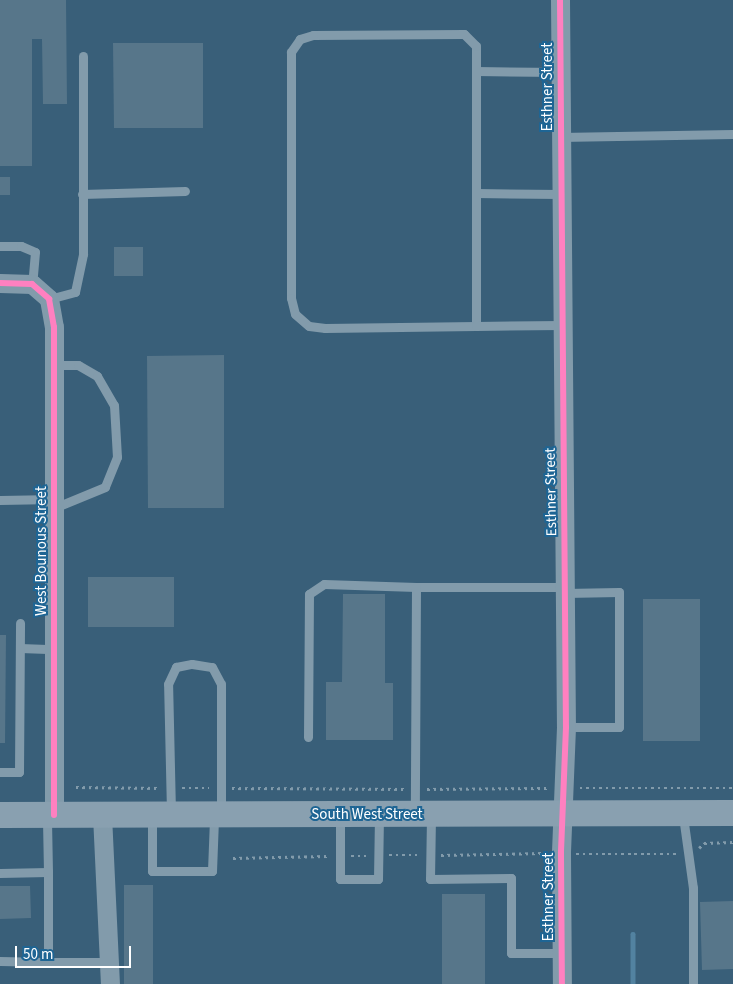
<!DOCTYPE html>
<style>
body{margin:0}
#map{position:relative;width:733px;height:984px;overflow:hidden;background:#395f79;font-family:"Source Sans 3",sans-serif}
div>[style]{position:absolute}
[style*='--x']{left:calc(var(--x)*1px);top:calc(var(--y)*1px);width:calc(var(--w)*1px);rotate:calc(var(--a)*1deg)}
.stream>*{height:4.5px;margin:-2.25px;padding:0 2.25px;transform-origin:2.25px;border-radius:2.25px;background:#5282a0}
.building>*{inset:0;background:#57768a}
.path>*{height:2.5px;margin-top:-1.25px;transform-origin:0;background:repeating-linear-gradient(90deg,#829bab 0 2.5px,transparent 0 6.5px)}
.service>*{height:9px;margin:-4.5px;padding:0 4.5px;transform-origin:4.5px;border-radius:4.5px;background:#829bab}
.minor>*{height:19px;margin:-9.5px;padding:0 9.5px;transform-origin:9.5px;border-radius:9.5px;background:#829bab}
.secondary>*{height:26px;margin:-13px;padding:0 13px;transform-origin:13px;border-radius:13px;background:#89a0b0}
.cycleway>*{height:6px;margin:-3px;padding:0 3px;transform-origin:3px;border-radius:3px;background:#ff80c0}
span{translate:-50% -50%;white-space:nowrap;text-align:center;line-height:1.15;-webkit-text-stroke:4px #1e6594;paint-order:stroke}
.street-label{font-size:15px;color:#fff}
.scale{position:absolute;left:15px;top:946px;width:116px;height:22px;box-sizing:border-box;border:2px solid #fff;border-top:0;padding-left:6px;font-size:15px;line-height:18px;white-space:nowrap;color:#fff;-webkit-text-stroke:4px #1e6594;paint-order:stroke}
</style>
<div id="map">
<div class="stream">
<i style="--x:633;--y:934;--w:50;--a:90"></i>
</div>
<div class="building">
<i style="clip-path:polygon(0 0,66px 0,67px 104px,43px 104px,42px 39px,32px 39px,32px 166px,0 166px)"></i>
<i style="clip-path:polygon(113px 43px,203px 43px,203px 128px,114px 128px)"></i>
<i style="clip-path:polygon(0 177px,10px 177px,10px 195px,0 195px)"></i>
<i style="clip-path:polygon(114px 247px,143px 247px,143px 276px,114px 276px)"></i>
<i style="clip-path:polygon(224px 355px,224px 508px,148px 508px,147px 356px)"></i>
<i style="clip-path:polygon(88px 577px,174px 577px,174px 627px,88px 627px)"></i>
<i style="clip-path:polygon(343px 594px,385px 594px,385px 683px,393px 683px,393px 740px,326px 740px,326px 682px,342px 682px)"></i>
<i style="clip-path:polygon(643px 599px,700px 599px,700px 741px,643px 741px)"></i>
<i style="clip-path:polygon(0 635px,6px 635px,5px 743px,0 743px)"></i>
<i style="clip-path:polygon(124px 885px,153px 885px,153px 984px,124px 984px)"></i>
<i style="clip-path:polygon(0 886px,30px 886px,31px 918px,0 919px)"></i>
<i style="clip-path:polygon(442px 894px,485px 894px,485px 984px,442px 984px)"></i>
<i style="clip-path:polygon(733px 901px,733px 969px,702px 970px,700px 902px)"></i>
</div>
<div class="path">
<i style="--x:76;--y:787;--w:83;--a:0.7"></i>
<i style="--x:182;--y:788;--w:27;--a:0"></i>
<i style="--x:232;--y:788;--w:172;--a:0.3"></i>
<i style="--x:580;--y:788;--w:153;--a:0"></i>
<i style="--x:427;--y:789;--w:120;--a:-0.5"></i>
<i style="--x:699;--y:848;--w:7;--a:-45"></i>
<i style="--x:704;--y:843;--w:29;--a:-2"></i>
<i style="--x:576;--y:854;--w:100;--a:0"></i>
<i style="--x:389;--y:855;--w:29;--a:0"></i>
<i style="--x:441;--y:855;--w:102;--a:-1.1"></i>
<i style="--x:351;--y:856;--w:15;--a:0"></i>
<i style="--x:233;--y:858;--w:95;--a:-1.2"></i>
</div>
<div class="service">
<i style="--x:476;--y:71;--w:84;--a:0.7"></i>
<i style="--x:560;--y:137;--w:173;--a:-1"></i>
<i style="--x:476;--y:193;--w:85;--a:0.7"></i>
<i style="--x:82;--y:194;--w:103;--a:-1.7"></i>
<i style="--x:0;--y:246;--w:21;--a:0"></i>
<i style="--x:21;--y:246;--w:15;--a:23"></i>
<i style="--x:35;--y:252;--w:32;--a:95"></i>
<i style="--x:49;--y:299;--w:27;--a:-15"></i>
<i style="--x:75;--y:292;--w:39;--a:-78"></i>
<i style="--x:83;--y:254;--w:198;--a:-90"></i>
<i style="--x:476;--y:326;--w:280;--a:-90"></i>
<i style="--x:476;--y:46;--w:17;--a:-135"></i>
<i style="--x:464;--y:34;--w:151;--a:179.6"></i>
<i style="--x:313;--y:35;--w:14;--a:163"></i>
<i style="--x:300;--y:39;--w:16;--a:125"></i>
<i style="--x:291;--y:52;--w:246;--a:90"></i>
<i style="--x:291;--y:298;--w:16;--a:76"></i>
<i style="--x:295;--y:314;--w:18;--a:41"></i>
<i style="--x:309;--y:326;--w:16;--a:7"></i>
<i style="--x:325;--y:328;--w:151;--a:-0.8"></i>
<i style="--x:476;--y:326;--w:86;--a:-0.7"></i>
<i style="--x:54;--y:365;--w:24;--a:0"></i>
<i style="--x:78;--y:365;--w:22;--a:30"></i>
<i style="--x:97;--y:376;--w:34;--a:60"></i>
<i style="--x:114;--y:405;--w:52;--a:86.7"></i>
<i style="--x:117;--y:457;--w:32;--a:112"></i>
<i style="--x:105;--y:487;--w:55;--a:157.6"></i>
<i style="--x:0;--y:500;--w:54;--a:-1.1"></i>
<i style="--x:416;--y:587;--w:149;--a:0"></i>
<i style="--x:565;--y:593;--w:54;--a:-1.1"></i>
<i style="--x:619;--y:592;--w:135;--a:90"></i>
<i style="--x:619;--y:727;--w:53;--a:180"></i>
<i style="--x:20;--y:648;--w:34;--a:2"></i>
<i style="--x:308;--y:737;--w:143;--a:-89.6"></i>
<i style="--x:309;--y:594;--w:18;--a:-34"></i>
<i style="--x:324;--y:584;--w:92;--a:1.9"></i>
<i style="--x:416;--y:587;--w:225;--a:90.3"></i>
<i style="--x:0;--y:772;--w:19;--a:0"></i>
<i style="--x:19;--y:772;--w:149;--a:-89.6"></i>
<i style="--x:171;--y:812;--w:128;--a:-91.3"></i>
<i style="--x:168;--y:684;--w:19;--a:-65"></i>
<i style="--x:176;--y:667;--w:16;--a:-11"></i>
<i style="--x:192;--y:664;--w:20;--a:9"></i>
<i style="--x:212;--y:667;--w:19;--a:62"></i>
<i style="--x:221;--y:684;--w:128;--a:90"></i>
<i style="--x:340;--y:815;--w:64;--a:90"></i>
<i style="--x:340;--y:879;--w:38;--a:0"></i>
<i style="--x:378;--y:879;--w:62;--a:-89.1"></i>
<i style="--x:431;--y:816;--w:63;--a:90.9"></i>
<i style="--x:430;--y:879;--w:81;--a:-0.7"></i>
<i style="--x:511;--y:878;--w:75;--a:90"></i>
<i style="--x:511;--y:953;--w:51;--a:0"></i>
<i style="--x:683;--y:816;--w:73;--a:82.1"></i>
<i style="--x:693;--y:888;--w:96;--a:90"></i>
<i style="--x:152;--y:818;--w:53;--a:90"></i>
<i style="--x:152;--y:871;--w:60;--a:0"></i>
<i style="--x:212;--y:871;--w:53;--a:-87.8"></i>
<i style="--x:48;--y:872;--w:90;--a:90"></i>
<i style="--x:48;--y:962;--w:61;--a:0"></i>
<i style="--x:0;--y:873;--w:48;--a:-1.2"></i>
<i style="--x:48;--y:872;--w:54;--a:-91.1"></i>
<i style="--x:0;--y:961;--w:48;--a:1.2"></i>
</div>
<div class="minor">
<i style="--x:560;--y:0;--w:727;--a:89.53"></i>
<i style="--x:566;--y:727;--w:126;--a:92.3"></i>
<i style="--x:561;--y:853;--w:131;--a:89.6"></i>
<i style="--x:0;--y:283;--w:32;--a:2"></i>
<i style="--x:32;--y:284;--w:23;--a:41"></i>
<i style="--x:49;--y:299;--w:28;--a:80"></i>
<i style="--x:54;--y:327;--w:488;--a:90"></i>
<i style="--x:102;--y:815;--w:169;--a:87.3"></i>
</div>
<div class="secondary">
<i style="--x:0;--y:815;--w:733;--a:-0.16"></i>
</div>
<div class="cycleway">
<i style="--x:560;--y:0;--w:727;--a:89.53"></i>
<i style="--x:566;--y:727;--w:126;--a:92.3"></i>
<i style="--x:561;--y:853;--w:131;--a:89.6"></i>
<i style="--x:0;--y:283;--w:32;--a:2"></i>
<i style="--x:32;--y:284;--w:23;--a:41"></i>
<i style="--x:49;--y:299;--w:28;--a:80"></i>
<i style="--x:54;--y:327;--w:488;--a:90"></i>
</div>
<div class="street-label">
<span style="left:548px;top:87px;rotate:-90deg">Esthner Street</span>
<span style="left:551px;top:492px;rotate:-91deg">Esthner Street</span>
<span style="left:42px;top:551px;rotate:-90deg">West Bounous Street</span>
<span style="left:367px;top:815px">South West Street</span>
<span style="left:549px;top:897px;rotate:-90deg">Esthner Street</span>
</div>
<div class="scale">50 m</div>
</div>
